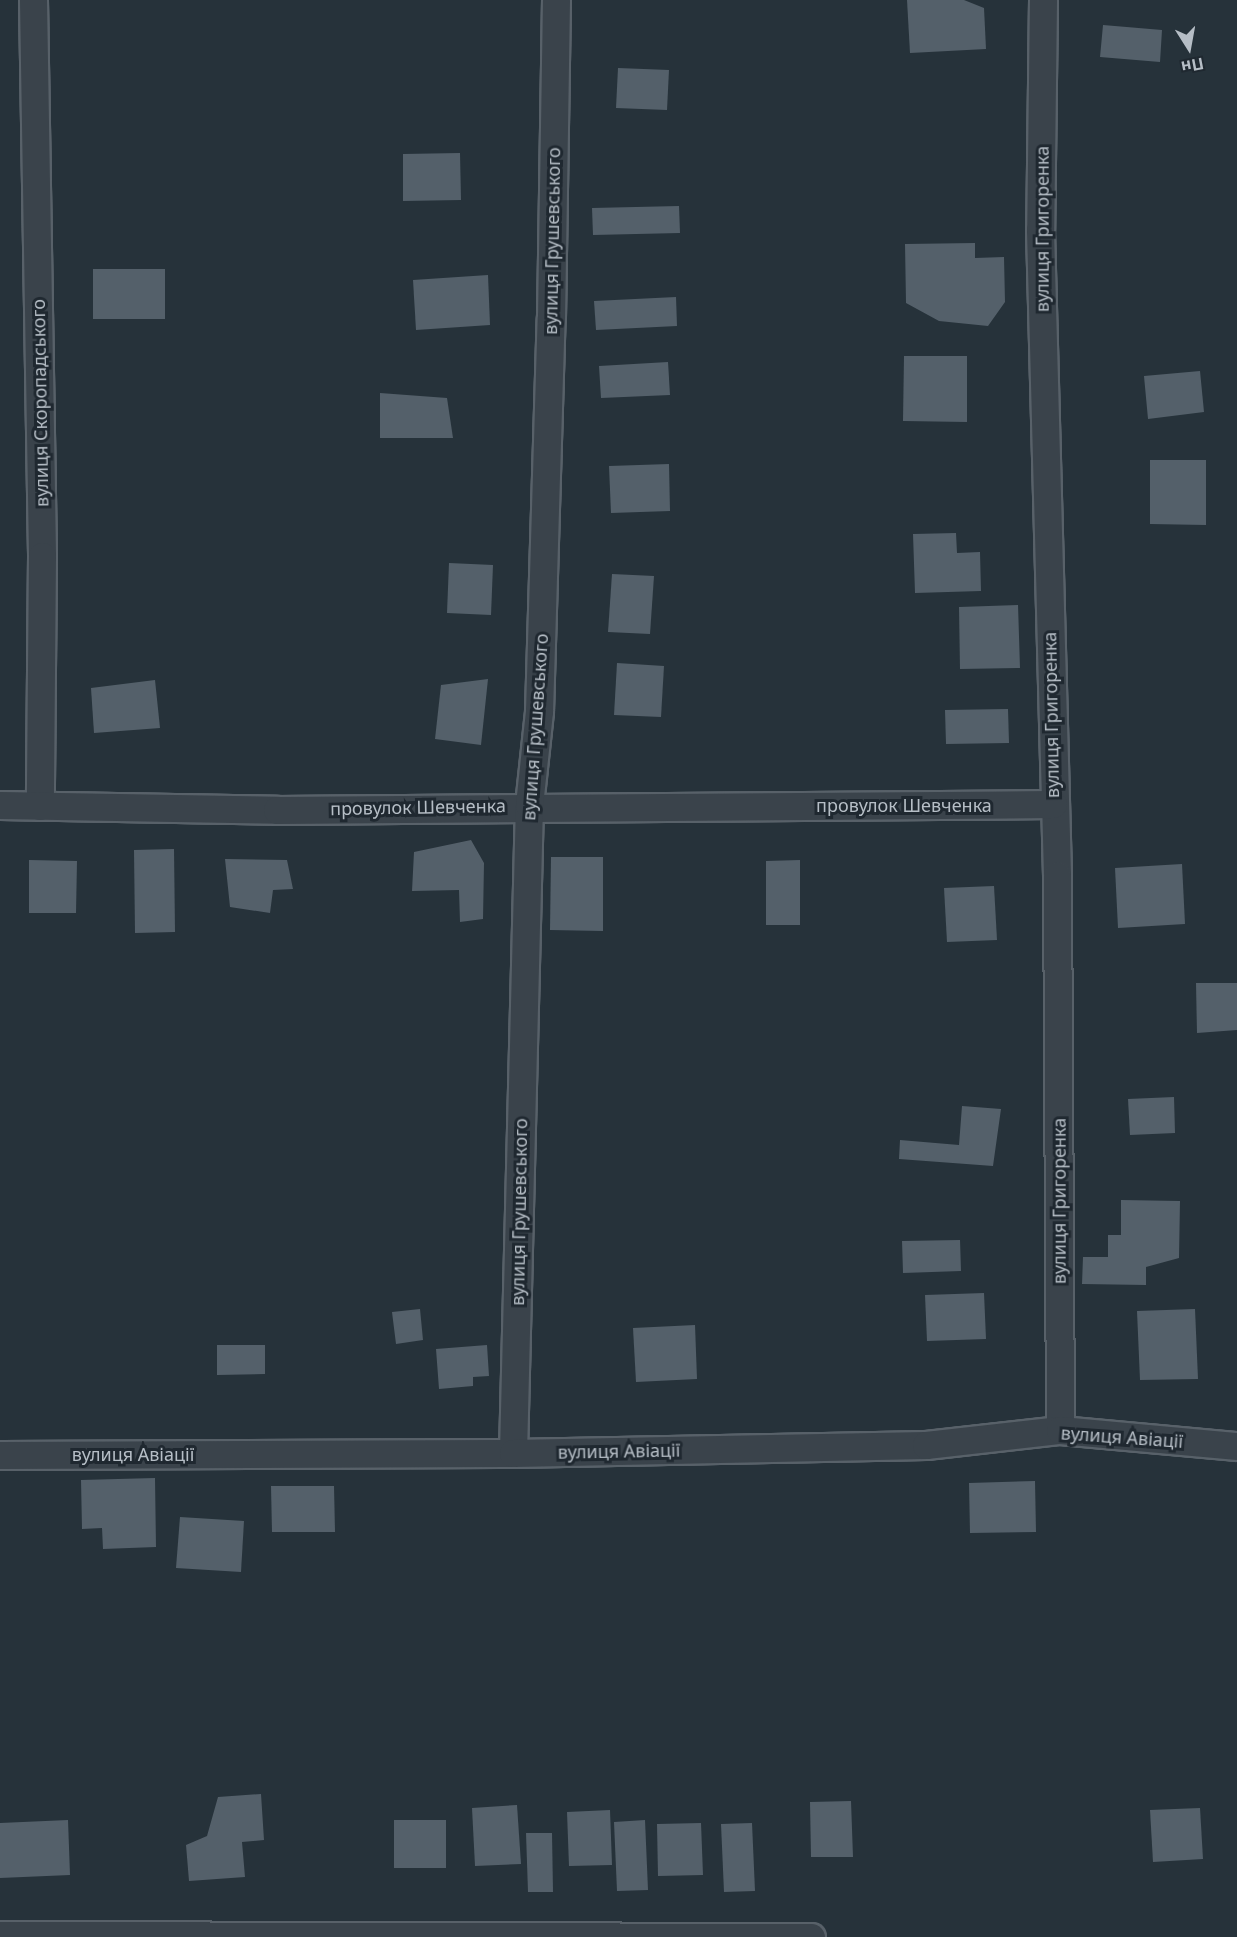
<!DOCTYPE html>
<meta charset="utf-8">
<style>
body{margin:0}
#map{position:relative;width:1237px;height:1937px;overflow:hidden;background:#26323a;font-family:"Noto Sans",sans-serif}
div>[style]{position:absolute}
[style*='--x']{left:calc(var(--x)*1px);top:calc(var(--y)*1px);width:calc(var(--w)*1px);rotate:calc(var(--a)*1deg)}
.building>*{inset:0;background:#54606a}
.roads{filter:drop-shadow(2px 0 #586169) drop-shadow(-2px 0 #586169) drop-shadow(0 2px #586169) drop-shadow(0 -2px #586169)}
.minor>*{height:27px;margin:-13.5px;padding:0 13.5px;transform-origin:13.5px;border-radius:13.5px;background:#3a434b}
span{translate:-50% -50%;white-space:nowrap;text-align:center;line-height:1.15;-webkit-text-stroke:6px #1f2830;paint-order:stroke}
.street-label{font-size:18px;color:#b6bec6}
.north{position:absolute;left:1159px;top:18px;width:60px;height:60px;-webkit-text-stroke:4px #1f2830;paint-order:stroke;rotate:169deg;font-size:16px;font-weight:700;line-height:24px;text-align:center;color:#b6bec6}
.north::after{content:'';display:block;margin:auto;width:21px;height:27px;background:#b6bec6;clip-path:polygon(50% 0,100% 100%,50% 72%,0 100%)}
</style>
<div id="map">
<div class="building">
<i style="clip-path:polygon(907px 0,964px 0,984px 8px,986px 49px,910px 53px)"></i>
<i style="clip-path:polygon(1103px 25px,1162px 30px,1160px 62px,1100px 57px)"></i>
<i style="clip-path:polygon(618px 68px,669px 70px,667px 110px,616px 108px)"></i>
<i style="clip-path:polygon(460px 153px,461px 200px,403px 201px,403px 154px)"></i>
<i style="clip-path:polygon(679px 206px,680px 233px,593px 235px,592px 208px)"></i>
<i style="clip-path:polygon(975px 243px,975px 258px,1004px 257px,1005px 302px,988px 326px,939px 321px,906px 303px,905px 244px)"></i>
<i style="clip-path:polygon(93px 269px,165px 269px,165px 319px,93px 319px)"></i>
<i style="clip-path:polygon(488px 275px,490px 325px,416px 330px,413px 280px)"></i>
<i style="clip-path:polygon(676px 297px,677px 326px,596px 330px,594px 301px)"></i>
<i style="clip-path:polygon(904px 356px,967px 356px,967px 422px,903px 421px)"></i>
<i style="clip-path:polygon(668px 362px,670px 395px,601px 398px,599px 366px)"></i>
<i style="clip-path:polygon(1200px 371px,1204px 412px,1148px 419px,1144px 376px)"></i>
<i style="clip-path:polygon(380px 393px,447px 398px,453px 438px,380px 438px)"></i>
<i style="clip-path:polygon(1150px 460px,1206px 460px,1206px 525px,1150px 524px)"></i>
<i style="clip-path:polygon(669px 464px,670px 511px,611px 513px,609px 466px)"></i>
<i style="clip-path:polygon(956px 533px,957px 553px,980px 552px,981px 591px,915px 593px,913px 534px)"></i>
<i style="clip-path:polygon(449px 563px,493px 565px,491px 615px,447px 613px)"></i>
<i style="clip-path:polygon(612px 574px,654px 576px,650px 634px,608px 632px)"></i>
<i style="clip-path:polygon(1018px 605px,1020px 668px,960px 669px,959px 607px)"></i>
<i style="clip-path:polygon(617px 663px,664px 666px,661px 717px,614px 715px)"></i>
<i style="clip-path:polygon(488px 679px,481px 745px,435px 739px,441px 685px)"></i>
<i style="clip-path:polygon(155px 680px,160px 728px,94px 733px,91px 688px)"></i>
<i style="clip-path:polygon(1008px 709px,1009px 743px,946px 744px,945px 710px)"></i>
<i style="clip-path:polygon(471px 840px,484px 863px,483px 919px,460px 922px,459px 890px,412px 891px,414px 852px)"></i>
<i style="clip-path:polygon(174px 849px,175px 932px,135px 933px,134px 850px)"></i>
<i style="clip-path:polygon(551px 857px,603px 857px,603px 931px,550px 930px)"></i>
<i style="clip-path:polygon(225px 859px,287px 860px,293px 889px,273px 890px,270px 913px,230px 907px)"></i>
<i style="clip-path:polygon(29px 860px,77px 861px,76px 913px,29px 913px)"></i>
<i style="clip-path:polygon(800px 860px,800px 925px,766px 925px,766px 861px)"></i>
<i style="clip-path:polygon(1182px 864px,1185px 924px,1118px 928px,1115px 868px)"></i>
<i style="clip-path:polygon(994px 886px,997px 940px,947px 942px,944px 888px)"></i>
<i style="clip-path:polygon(1196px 983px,1237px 983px,1237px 1030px,1197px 1033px)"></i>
<i style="clip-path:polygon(1174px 1097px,1175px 1133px,1130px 1135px,1128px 1099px)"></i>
<i style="clip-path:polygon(962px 1106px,1001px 1109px,993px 1166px,899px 1159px,900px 1140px,959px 1145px)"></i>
<i style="clip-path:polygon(1121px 1200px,1180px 1201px,1179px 1258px,1146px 1267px,1146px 1285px,1082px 1284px,1083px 1257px,1108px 1257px,1108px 1235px,1121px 1235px)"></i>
<i style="clip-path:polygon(960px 1240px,961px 1271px,903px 1273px,902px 1241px)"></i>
<i style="clip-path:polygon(984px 1293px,986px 1339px,927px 1341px,925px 1295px)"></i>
<i style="clip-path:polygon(420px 1309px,423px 1340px,396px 1344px,392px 1312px)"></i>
<i style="clip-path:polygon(1195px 1309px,1198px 1379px,1140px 1380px,1137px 1311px)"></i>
<i style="clip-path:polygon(695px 1325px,697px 1379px,636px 1382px,633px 1328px)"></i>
<i style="clip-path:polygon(217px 1345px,265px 1345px,265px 1374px,217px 1375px)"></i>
<i style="clip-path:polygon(487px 1345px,489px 1376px,473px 1377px,473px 1386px,439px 1389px,436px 1349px)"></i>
<i style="clip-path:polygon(155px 1478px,156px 1547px,103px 1549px,102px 1528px,82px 1529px,81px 1480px)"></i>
<i style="clip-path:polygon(1035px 1481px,1036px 1532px,970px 1533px,969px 1483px)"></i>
<i style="clip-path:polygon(271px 1486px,334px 1486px,335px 1532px,272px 1532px)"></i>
<i style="clip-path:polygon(180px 1517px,244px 1521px,241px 1572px,176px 1568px)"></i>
<i style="clip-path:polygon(261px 1794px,264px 1840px,242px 1842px,245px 1877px,189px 1881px,186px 1845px,207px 1836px,218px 1797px)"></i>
<i style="clip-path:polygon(851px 1801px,853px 1857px,811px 1857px,810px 1802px)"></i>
<i style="clip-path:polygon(517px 1805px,521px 1864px,475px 1866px,472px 1808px)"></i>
<i style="clip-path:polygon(1200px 1808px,1203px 1859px,1153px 1862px,1150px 1810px)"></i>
<i style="clip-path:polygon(610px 1810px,612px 1865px,569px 1866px,567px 1812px)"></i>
<i style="clip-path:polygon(68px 1820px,70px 1875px,0 1878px,0 1823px)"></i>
<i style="clip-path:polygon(394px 1820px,446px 1820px,446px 1868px,394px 1868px)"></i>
<i style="clip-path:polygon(645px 1820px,648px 1890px,617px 1891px,614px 1822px)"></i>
<i style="clip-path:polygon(701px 1823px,703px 1875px,658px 1876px,657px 1824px)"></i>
<i style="clip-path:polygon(752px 1823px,755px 1891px,724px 1892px,721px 1824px)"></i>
<i style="clip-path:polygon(526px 1833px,552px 1833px,553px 1892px,528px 1892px)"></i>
</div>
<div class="roads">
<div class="minor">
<i style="--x:33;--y:0;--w:556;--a:89.07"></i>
<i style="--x:42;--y:556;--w:250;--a:90.5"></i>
<i style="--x:1043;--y:0;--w:230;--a:90.7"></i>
<i style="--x:1040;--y:230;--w:645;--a:88.49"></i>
<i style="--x:1057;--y:875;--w:555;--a:89.69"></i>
<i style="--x:0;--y:805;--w:277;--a:1"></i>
<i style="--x:277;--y:810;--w:776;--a:-0.44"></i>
<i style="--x:513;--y:1453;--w:648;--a:-88.59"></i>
<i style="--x:529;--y:805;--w:95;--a:-83.9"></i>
<i style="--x:539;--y:711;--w:393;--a:-88.3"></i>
<i style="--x:551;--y:318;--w:318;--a:-89.1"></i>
<i style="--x:0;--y:1455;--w:513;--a:-0.22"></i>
<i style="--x:513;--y:1453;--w:413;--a:-1.1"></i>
<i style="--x:926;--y:1445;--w:135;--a:-6.4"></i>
<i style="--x:1060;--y:1430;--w:178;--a:5.2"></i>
<i style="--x:0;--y:1935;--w:811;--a:0.14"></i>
</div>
</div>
<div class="street-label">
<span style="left:1042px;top:229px;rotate:-90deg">вулиця Григоренка</span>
<span style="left:552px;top:241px;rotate:-89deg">вулиця Грушевського</span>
<span style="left:40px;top:403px;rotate:-91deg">вулиця Скоропадського</span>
<span style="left:1051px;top:715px;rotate:-91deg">вулиця Григоренка</span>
<span style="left:535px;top:727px;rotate:-86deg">вулиця Грушевського</span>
<span style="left:904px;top:805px">провулок Шевченка</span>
<span style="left:418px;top:807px;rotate:-1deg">провулок Шевченка</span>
<span style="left:1059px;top:1201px;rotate:-90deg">вулиця Григоренка</span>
<span style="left:519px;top:1212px;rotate:-89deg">вулиця Грушевського</span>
<span style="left:1122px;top:1437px;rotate:4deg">вулиця Авіації</span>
<span style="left:619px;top:1451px;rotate:-1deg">вулиця Авіації</span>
<span style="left:133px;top:1454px">вулиця Авіації</span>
</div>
<div class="north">Пн</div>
</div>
